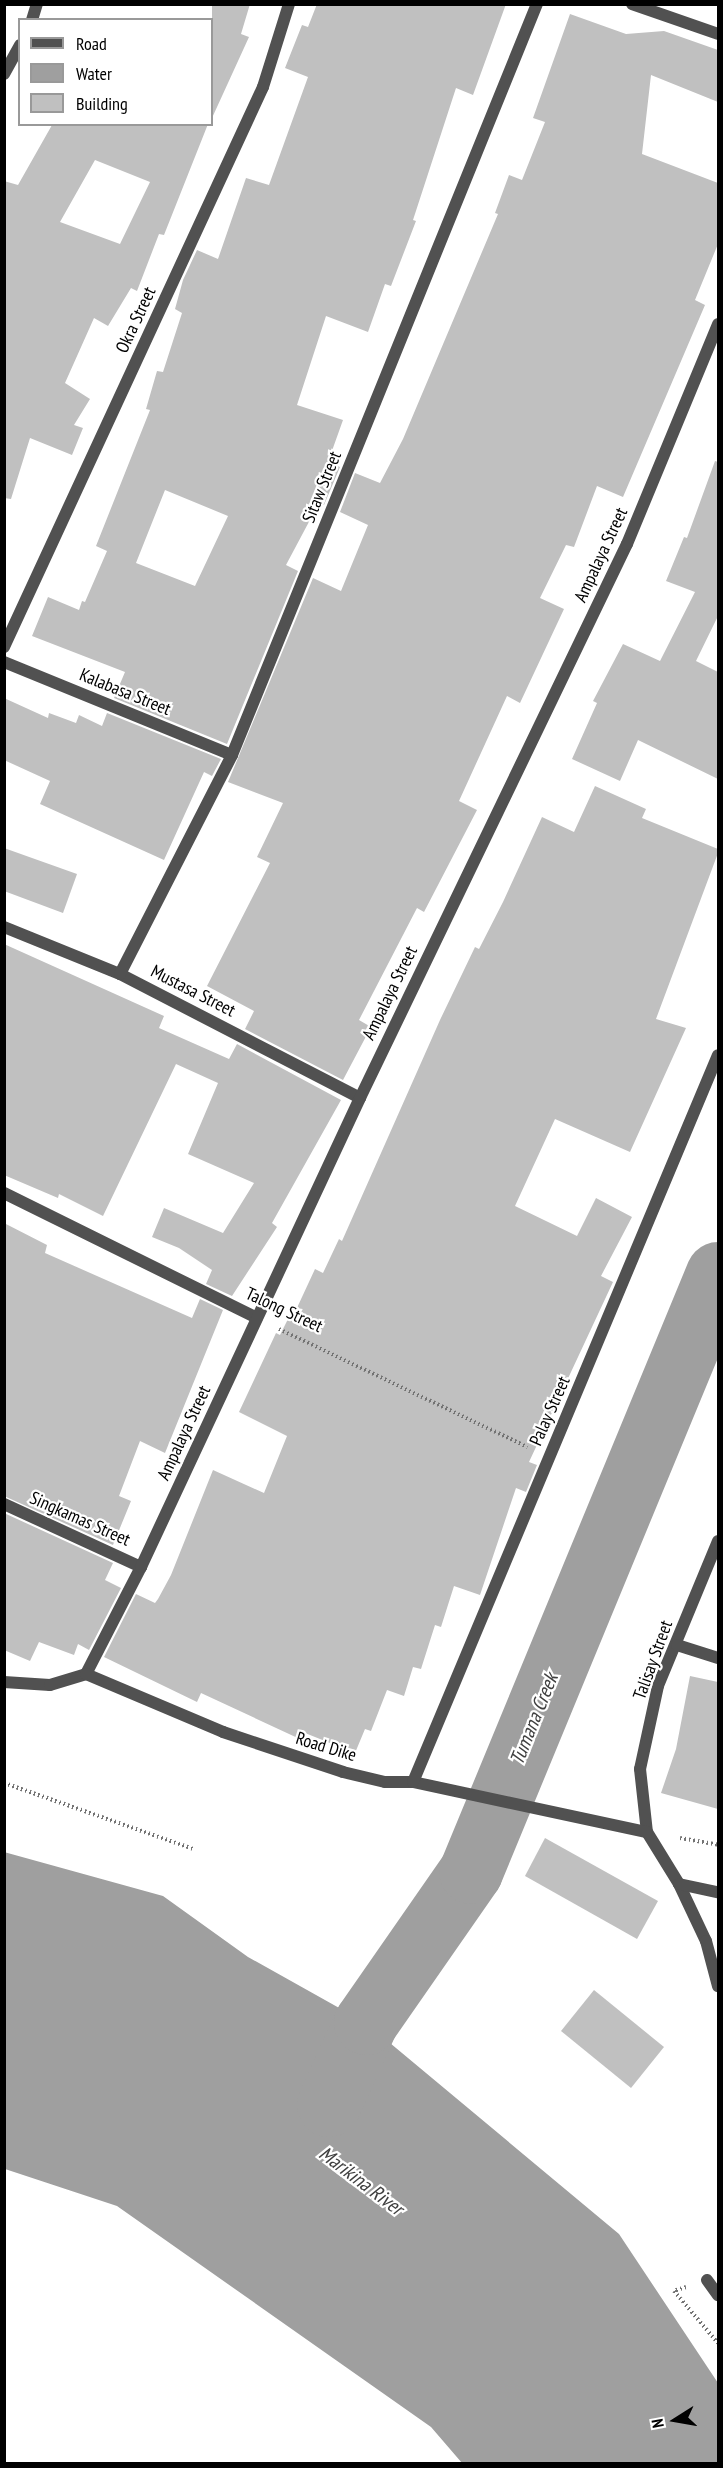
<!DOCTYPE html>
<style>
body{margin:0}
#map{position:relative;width:723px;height:2468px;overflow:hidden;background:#fff;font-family:"PT Sans Narrow",sans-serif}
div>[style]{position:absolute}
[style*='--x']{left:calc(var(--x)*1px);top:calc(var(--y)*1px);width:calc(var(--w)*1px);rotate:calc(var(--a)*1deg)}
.water>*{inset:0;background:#9f9f9f}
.river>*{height:64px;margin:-32px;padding:0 32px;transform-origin:32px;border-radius:32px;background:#9f9f9f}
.building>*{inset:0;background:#c0c0c0}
.path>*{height:4px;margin-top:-2px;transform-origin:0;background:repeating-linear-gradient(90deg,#737373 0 1.5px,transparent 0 4.5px)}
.street>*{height:12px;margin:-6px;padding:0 6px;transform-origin:6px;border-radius:6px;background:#515151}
span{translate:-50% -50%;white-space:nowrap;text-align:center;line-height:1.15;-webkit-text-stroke:4.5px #fff;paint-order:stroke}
.street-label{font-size:18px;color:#000}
.water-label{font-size:20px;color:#404040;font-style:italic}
.frame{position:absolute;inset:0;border:6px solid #000;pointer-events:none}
.legend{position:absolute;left:18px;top:18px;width:195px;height:108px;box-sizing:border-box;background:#fff;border:2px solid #999;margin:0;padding:8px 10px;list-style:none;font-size:18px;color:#000}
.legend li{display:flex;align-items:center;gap:12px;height:30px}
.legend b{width:30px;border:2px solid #999}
.north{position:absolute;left:645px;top:2390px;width:60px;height:60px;-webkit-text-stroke:4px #fff;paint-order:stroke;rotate:259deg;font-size:16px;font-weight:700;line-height:24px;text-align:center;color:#000}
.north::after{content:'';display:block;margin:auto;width:21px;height:27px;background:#000;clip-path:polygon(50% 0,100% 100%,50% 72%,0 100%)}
</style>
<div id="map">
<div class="water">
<i style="clip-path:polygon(4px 1852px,163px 1896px,248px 1957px,366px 2023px,619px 2234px,718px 2383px,718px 2463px,462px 2463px,431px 2427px,117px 2206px,5px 2169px)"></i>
</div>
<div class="river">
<i style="--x:329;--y:2105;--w:90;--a:-65.7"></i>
<i style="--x:366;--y:2023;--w:184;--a:-55.2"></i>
<i style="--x:471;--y:1872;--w:647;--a:-67.56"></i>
</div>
<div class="building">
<i style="clip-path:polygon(212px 4px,250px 4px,241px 34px,249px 37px,212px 118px)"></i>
<i style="clip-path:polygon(evenodd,317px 4px,506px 4px,473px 95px,456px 88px,413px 220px,416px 221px,391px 286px,385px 284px,368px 332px,326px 316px,297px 405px,343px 420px,328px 462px,340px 467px,324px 505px,319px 503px,286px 565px,298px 571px,227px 744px,114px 698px,125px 672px,32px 636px,48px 597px,79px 610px,82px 601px,85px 602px,107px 551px,96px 546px,150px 410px,146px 409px,157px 371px,163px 372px,182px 313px,175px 309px,183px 280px,197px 250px,218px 259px,246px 178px,269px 185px,308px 77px,285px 68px,302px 25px,308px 27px,317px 4px,165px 490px,228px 516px,195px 586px,136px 563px,165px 490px)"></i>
<i style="clip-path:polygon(570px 14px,626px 34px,664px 31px,718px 50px,718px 102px,651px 75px,642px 154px,718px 183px,718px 244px,695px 300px,705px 305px,623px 497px,597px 486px,574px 547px,566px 545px,540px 598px,564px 609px,520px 703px,507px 696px,459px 801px,477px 810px,424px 912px,417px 908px,359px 1020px,371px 1027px,343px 1080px,245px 1029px,254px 1011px,207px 986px,270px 863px,257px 857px,283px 803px,228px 782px,313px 578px,341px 591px,368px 525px,340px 512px,355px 473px,380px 483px,403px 439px,498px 214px,495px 213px,509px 175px,522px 180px,545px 122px,533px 118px)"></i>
<i style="clip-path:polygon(evenodd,208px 124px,164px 235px,159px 234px,137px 291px,131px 288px,108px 326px,94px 318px,65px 383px,90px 399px,74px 425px,83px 428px,72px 455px,30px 438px,11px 499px,4px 498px,4px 181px,18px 185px,52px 125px,208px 124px,95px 160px,150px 182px,120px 244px,60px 222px,95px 160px)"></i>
<i style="clip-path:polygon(715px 461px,718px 462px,718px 616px,696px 661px,718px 672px,718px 779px,638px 740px,620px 781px,572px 759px,597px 703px,593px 701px,623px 644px,660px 661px,695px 592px,666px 581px,684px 537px,687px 538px)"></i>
<i style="clip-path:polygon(4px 698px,48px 718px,49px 713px,76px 723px,79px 715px,102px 726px,107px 713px,221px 759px,212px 776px,204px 772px,164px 860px,40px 804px,50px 781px,4px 760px)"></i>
<i style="clip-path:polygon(595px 786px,646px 809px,642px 818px,718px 849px,718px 853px,656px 1019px,686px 1028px,630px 1152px,555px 1119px,515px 1206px,577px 1236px,596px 1198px,632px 1217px,601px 1276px,613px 1282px,529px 1462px,537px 1465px,526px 1492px,516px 1488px,480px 1595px,454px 1586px,441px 1627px,435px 1625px,421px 1669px,413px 1667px,404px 1696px,387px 1690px,371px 1731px,365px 1729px,355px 1753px,305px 1733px,302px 1740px,201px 1693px,197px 1702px,104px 1657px,136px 1594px,155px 1603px,158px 1599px,171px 1575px,213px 1470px,264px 1493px,287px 1436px,239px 1412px,276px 1333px,280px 1335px,293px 1309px,296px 1310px,315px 1269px,323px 1273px,339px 1239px,342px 1241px,440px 1020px,475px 947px,479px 949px,503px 902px,542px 817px,574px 832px)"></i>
<i style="clip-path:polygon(4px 848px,77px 874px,63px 913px,4px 891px)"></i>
<i style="clip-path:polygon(4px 944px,164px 1016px,159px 1028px,229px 1059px,237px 1044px,341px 1100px,272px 1223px,277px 1227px,232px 1296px,206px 1284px,212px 1270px,179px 1248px,152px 1237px,164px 1208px,223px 1233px,254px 1183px,188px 1154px,218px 1083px,176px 1064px,103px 1216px,59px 1194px,58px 1198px,4px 1175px)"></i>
<i style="clip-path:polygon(4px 1223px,47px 1245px,45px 1253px,192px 1318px,200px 1299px,223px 1310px,165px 1453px,140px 1441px,119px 1496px,131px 1501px,113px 1545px,4px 1496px)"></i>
<i style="clip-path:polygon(4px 1513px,113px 1563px,105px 1580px,121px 1588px,89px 1650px,78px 1644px,74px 1655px,39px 1642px,30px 1661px,4px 1650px)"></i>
<i style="clip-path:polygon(690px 1676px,718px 1682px,718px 1809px,661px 1793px,676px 1749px)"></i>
<i style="clip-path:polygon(545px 1838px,658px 1901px,637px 1939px,525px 1876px)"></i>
<i style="clip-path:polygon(594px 1990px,664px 2047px,631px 2088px,561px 2031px)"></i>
</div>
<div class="path">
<i style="--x:279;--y:1329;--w:275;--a:25.4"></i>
<i style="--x:4;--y:1783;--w:201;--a:19.2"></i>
<i style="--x:680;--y:1838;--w:39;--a:10"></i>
<i style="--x:686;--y:2287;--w:13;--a:162"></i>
<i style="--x:674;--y:2291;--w:68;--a:49.8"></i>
</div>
<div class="street">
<i style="--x:632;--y:4;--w:91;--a:19.2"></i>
<i style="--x:32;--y:20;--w:17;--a:-73"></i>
<i style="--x:4;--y:74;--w:33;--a:-61"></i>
<i style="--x:4;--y:647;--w:617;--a:-65.18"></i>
<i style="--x:263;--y:87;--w:87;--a:-72.6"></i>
<i style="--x:4;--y:662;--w:246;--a:22.2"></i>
<i style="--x:4;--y:927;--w:125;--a:22.1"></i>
<i style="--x:120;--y:974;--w:270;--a:27.3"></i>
<i style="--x:120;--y:974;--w:246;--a:-62.9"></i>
<i style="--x:232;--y:755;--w:811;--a:-67.9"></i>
<i style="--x:4;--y:1193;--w:282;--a:26.3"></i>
<i style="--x:4;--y:1504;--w:151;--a:24.7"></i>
<i style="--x:718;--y:1541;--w:157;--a:112.5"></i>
<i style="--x:658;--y:1686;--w:85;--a:102.2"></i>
<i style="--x:640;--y:1769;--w:63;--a:83.7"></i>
<i style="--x:647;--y:1832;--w:61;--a:58.4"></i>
<i style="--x:679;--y:1884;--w:63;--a:64.7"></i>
<i style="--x:706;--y:1941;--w:47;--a:75.1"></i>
<i style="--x:677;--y:1645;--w:43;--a:17.6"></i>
<i style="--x:86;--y:1674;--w:120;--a:-62.8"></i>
<i style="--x:141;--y:1567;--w:518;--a:-64.97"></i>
<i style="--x:360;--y:1098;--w:615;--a:-64.27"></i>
<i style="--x:627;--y:544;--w:238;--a:-67.5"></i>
<i style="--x:4;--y:1682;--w:46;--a:3.7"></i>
<i style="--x:50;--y:1685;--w:38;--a:-17"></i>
<i style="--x:86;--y:1674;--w:149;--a:22.9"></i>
<i style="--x:223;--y:1732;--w:126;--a:18.4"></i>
<i style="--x:343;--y:1772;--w:43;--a:13.4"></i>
<i style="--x:385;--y:1782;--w:28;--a:0"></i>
<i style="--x:413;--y:1782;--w:239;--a:12.1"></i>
<i style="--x:413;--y:1782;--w:788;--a:-67.24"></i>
<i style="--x:679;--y:1884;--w:40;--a:12"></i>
<i style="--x:707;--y:2280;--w:19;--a:54"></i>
</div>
<div class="street-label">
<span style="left:136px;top:320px;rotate:-65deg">Okra Street</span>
<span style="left:322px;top:487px;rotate:-68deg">Sitaw Street</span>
<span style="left:601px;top:555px;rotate:-65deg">Ampalaya Street</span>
<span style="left:125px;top:692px;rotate:22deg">Kalabasa Street</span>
<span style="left:193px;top:991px;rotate:27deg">Mustasa Street</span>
<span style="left:390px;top:993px;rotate:-64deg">Ampalaya Street</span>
<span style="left:284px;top:1310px;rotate:25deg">Talong Street</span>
<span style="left:550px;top:1411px;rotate:-66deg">Palay Street</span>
<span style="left:184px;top:1433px;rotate:-65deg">Ampalaya Street</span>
<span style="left:80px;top:1519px;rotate:24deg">Singkamas Street</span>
<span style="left:653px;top:1660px;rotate:-70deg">Talisay Street</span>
<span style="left:326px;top:1747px;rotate:17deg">Road Dike</span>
</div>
<div class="water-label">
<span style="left:534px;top:1719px;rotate:-68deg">Tumana Creek</span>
<span style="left:361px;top:2181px;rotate:37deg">Marikina River</span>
</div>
<div class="frame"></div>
<ul class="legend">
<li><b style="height:8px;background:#515151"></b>Road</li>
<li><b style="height:16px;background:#9f9f9f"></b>Water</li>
<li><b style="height:16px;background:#c0c0c0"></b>Building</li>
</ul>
<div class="north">N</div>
</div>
